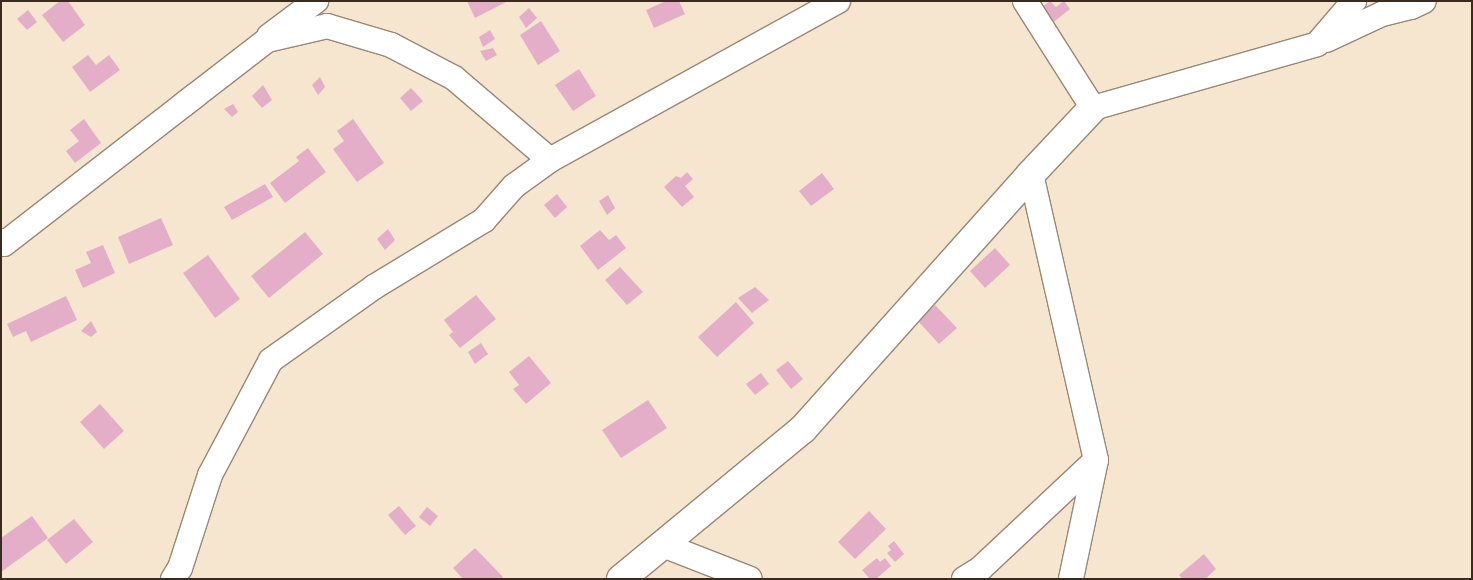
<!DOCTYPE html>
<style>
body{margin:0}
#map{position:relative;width:1473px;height:580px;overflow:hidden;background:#f6e6cf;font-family:"IM FELL French Canon",serif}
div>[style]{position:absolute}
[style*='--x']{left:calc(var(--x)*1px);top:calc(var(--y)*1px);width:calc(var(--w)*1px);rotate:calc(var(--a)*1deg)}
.building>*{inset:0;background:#e4aec8}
.roads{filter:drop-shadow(1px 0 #988876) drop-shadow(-1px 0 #988876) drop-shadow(0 1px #988876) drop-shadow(0 -1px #988876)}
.minor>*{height:24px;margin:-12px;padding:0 12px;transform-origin:12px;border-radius:12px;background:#fff}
.tertiary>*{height:28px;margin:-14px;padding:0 14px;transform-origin:14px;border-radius:14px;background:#fff}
span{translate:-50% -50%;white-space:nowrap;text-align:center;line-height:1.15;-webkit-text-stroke:5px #fbf7ec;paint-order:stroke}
.frame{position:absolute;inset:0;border:2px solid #3b2a1e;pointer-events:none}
</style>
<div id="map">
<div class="building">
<i style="clip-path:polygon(60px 1px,68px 1px,85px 25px,63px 42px,42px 15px)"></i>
<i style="clip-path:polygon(467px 1px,508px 1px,475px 18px)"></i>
<i style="clip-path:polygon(666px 1px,679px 1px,685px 14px,654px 28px,646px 10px)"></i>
<i style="clip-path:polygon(1050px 1px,1056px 7px,1064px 1px,1070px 9px,1046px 28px,1041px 8px)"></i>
<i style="clip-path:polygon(529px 8px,537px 18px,526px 28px,519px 17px)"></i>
<i style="clip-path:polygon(28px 10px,37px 22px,27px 30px,17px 19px)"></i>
<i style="clip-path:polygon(541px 21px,560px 51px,538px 65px,520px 35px)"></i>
<i style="clip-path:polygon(490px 30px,495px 39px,483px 47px,479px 37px)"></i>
<i style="clip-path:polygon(493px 48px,497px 55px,486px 61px,480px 51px)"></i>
<i style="clip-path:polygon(88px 55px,96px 65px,109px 55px,120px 70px,90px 92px,72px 67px)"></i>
<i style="clip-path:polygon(579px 69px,596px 96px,573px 111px,555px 85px)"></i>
<i style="clip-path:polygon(320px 77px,325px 87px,318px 95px,312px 85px)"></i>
<i style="clip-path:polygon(263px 85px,272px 100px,262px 108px,252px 96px)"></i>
<i style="clip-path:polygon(411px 88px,423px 101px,411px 111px,400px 98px)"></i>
<i style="clip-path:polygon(233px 104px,238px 112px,232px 117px,224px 109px)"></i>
<i style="clip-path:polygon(84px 119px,101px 143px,75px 163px,66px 151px,79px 141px,70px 130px)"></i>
<i style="clip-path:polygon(353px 119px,384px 163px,357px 182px,333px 149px,344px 141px,337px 131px)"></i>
<i style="clip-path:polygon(308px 148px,326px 172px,285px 203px,270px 183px,299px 161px,296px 157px)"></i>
<i style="clip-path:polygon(687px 172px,693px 179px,685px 186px,694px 197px,682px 207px,664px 187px,676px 176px,681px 178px)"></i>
<i style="clip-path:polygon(822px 173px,834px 189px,811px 206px,799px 191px)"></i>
<i style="clip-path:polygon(265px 184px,273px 197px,232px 220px,224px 207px)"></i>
<i style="clip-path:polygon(557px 194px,567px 207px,555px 218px,544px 205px)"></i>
<i style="clip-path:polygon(608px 195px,615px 208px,607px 215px,599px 201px)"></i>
<i style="clip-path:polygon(161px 218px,173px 245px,129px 264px,118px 237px)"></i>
<i style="clip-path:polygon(388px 229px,395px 240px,385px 250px,377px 239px)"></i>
<i style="clip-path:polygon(600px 230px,609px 240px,616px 235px,626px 248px,598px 270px,580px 246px)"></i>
<i style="clip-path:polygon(305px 232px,323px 254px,269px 298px,251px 276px)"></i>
<i style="clip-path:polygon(103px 245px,115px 273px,83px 288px,75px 270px,91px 263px,86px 252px)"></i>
<i style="clip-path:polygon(995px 248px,1010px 265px,985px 288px,970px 271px)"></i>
<i style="clip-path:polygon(208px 255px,240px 299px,215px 318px,183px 273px)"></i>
<i style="clip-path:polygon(620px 267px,643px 292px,627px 305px,605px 280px)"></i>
<i style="clip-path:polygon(755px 287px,769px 300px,752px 313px,738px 298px)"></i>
<i style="clip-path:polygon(476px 295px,496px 319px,460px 348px,449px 335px,453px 332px,444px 320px)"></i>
<i style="clip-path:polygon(66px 296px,77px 320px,31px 342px,26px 331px,13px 337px,7px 324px)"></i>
<i style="clip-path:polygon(736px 302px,754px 323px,717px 357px,698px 337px)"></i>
<i style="clip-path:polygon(935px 305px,957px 328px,939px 344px,918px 321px)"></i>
<i style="clip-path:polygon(91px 321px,97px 332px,91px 337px,81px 331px)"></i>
<i style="clip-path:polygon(481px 343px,488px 354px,475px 364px,468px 352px)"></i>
<i style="clip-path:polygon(529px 356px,551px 383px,526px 404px,513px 389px,519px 385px,509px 372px)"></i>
<i style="clip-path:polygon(788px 361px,803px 379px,791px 389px,776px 370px)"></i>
<i style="clip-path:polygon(761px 373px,769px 384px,755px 395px,746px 384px)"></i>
<i style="clip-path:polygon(648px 400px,667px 428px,621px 458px,602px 430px)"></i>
<i style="clip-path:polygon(100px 404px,124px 431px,104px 449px,80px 422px)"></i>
<i style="clip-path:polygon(399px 506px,416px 526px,405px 535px,388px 515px)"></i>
<i style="clip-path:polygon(427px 507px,438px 516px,430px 526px,419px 517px)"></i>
<i style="clip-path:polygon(869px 511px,886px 529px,855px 559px,838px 542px)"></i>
<i style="clip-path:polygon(32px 516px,48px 538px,1px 572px,1px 538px)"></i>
<i style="clip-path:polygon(74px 519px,93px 542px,66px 564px,47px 540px)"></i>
<i style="clip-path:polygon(894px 541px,904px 554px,895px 562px,887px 553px,891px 550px,888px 546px)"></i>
<i style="clip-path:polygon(475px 548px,503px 577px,501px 579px,463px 579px,453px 568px)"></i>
<i style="clip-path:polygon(1204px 554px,1216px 569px,1205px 579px,1183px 579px,1179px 575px)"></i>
<i style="clip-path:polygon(877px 558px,880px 562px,885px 558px,891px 566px,876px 579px,870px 579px,862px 570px)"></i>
</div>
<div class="roads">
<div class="minor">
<i style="--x:1025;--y:1;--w:127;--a:57.6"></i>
<i style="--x:1093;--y:108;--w:233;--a:-15.9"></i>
<i style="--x:1317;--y:44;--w:57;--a:-49.3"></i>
<i style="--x:269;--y:36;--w:59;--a:-36.7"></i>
<i style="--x:1326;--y:40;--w:62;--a:-24.9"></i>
<i style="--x:1382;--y:14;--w:30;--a:-14"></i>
<i style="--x:1411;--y:7;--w:14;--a:-25"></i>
<i style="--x:183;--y:105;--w:106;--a:-37.7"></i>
<i style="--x:267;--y:40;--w:62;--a:-13.1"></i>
<i style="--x:327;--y:26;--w:67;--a:16.5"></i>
<i style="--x:391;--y:45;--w:71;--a:27.6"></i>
<i style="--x:454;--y:78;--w:126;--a:40.5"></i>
<i style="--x:1031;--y:174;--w:293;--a:77.2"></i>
<i style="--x:1096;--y:460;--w:122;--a:101.9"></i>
<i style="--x:1;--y:241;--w:4;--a:45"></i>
<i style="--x:4;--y:244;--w:243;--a:-37.8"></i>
<i style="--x:663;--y:545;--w:93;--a:21.3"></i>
<i style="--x:173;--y:579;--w:13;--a:-58"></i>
<i style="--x:180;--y:568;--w:98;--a:-72.1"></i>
<i style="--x:210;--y:475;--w:130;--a:-62.1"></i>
<i style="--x:271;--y:360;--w:126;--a:-35.3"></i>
<i style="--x:374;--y:287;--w:129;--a:-31.3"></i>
<i style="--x:484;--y:220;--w:45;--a:-48.6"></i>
<i style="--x:514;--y:186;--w:44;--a:-35.8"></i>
<i style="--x:550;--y:160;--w:329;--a:-28.9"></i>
<i style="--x:964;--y:579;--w:19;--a:-32"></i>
<i style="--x:980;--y:569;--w:159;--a:-43.2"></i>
</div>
<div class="tertiary">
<i style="--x:621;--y:579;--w:236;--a:-39.5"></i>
<i style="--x:803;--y:429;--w:342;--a:-48.2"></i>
<i style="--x:1031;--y:174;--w:91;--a:-46.8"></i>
</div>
</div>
<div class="frame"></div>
</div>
